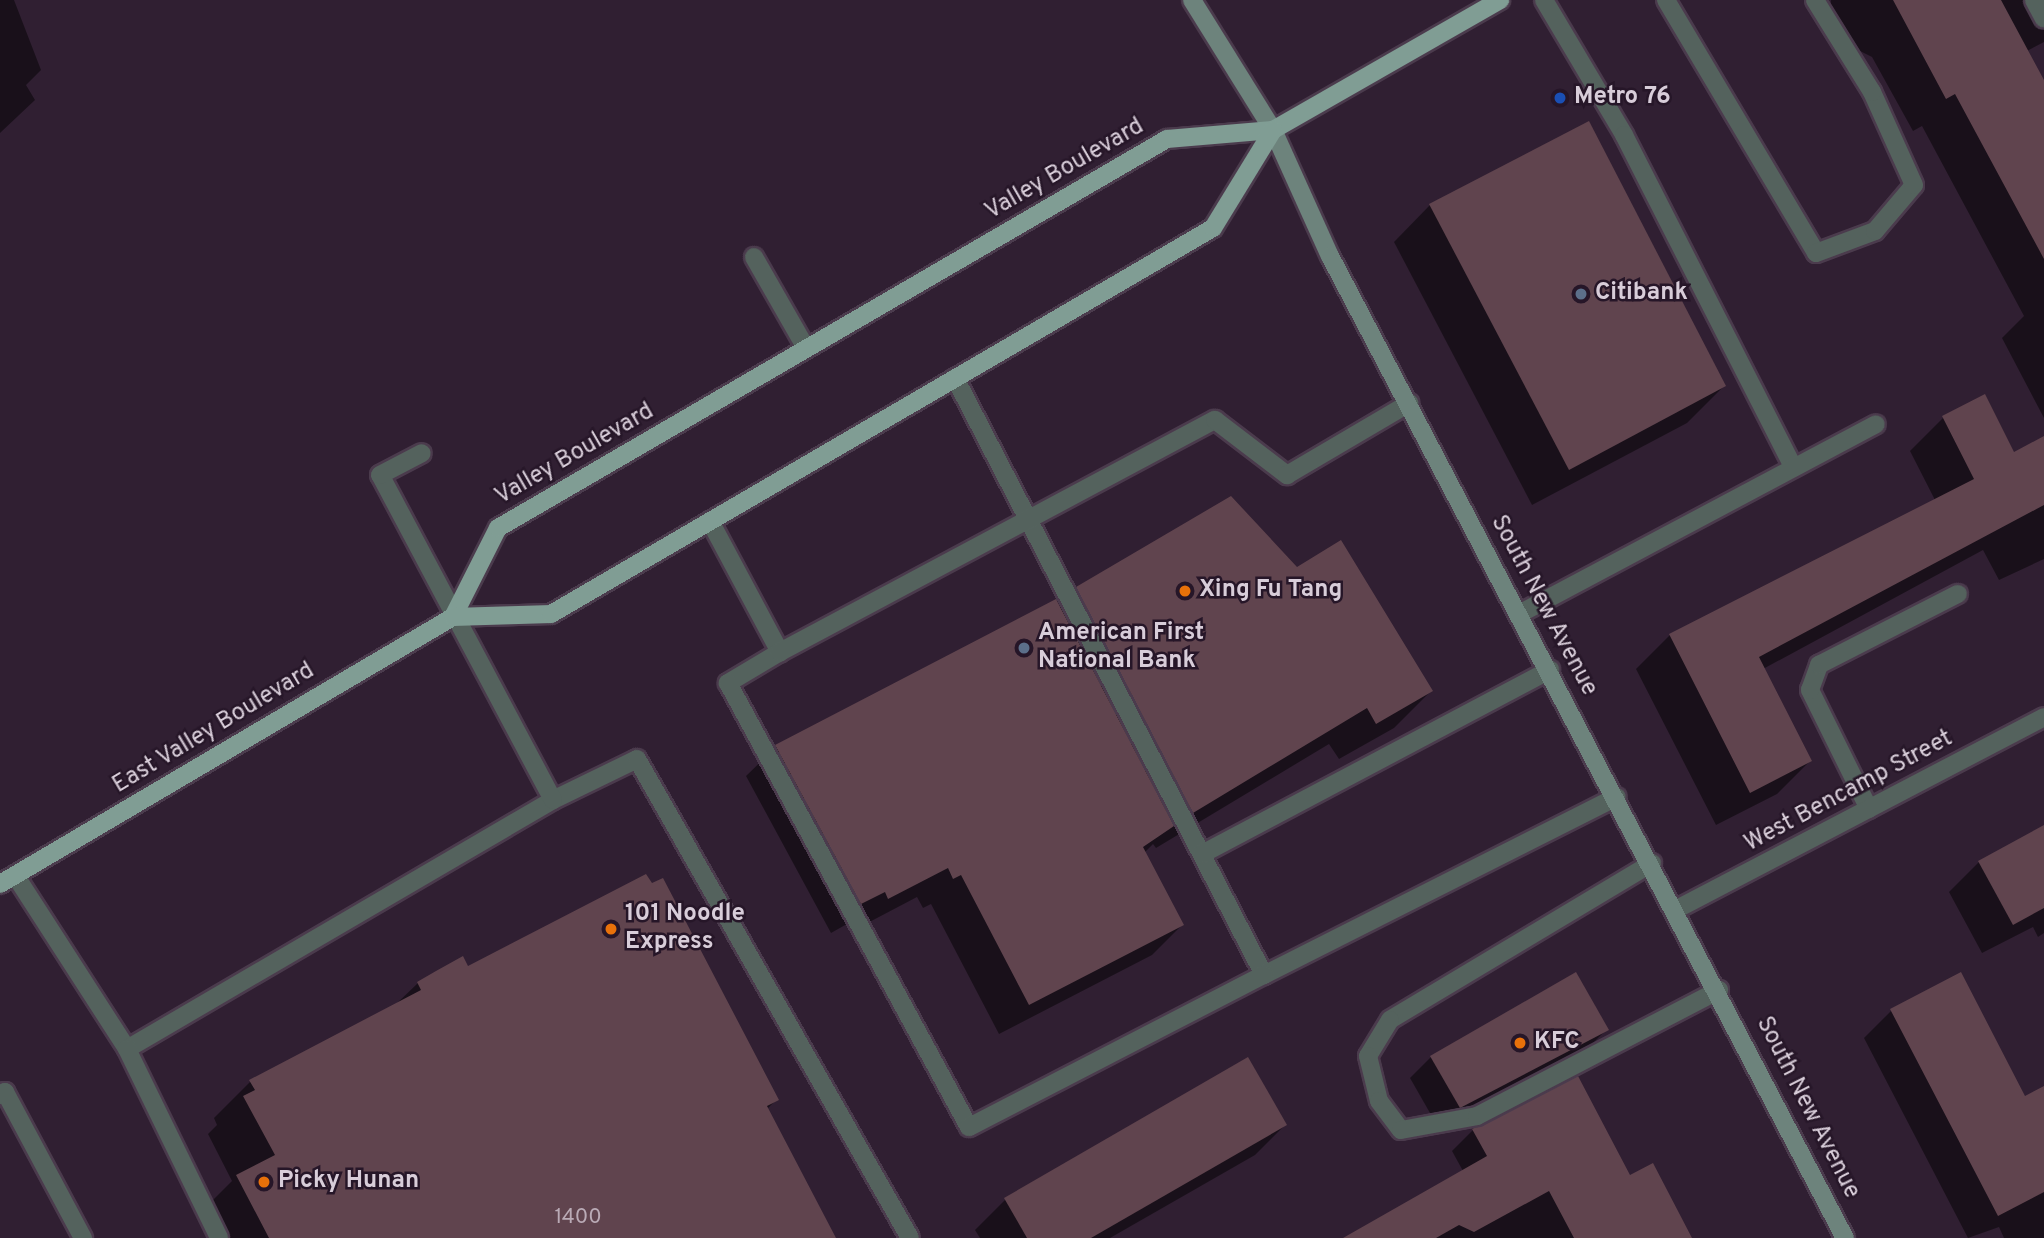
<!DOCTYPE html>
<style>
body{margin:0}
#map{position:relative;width:2044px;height:1238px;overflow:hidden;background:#301f32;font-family:Overpass,sans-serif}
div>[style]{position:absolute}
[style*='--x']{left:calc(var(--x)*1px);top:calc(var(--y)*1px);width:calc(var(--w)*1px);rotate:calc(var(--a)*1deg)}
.shadow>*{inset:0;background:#0007}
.building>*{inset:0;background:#60444e}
.roads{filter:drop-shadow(2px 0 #4b3b4d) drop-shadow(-2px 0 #4b3b4d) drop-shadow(0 2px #4b3b4d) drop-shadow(0 -2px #4b3b4d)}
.lane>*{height:18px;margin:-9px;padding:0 9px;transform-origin:9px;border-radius:9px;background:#54625d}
.street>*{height:18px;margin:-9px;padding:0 9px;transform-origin:9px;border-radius:9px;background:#54625d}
.secondary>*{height:18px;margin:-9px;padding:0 9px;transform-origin:9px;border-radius:9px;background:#6d837c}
.primary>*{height:18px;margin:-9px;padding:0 9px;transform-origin:9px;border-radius:9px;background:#809d94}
.dots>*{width:19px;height:19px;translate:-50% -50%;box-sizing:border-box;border:4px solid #261628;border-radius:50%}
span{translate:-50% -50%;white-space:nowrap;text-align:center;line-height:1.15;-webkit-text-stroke:5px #261628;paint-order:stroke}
.number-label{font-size:21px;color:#baabb6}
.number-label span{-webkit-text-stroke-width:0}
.poi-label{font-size:24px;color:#d8cdd9;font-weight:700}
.left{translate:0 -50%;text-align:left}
.street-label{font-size:24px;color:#d8cdd9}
</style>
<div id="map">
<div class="shadow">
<i style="clip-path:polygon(0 0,14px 0,41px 70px,26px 85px,35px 100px,0 133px)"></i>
<i style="clip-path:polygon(1831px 0,2044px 0,2044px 42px,2027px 51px,2044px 84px,2044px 418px,2002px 338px,2024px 316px,1922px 126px,1913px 131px,1872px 57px,1854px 48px,1830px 14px)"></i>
<i style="clip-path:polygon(1430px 205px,1724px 386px,1687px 423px,1532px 505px,1394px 242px)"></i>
<i style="clip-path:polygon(1943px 418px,2013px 454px,2044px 438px,2044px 559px,1999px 580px,1983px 550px,1763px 669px,1810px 761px,1777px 794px,1716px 825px,1636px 669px,1670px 635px,1935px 500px,1910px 451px)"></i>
<i style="clip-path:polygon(1296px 570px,1431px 691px,1394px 728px,1339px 759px,1329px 744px,1156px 848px,1153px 844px,1144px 853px,1182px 925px,1152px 955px,999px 1034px,931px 904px,923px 908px,917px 897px,858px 928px,854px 920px,831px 933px,746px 776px,776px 747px,1056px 601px,1059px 607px,1077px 589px)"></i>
<i style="clip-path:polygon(2044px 834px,2044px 933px,2038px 937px,2033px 927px,1982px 953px,1949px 892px,1979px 862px)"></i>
<i style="clip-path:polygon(468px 969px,777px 1099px,767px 1109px,834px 1238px,213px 1238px,200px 1213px,232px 1181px,208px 1134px,217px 1125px,214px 1118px,250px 1082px,394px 1006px,418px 983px)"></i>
<i style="clip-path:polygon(1891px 1011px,2044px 1116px,2044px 1238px,2004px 1238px,1999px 1227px,1968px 1238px,1864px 1038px)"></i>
<i style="clip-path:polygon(1607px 1029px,1586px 1050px,1438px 1127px,1410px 1078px,1431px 1057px)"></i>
<i style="clip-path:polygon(1285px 1125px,1255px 1155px,1110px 1238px,980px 1238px,975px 1230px,1005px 1200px)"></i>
<i style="clip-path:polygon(1473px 1130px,1630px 1177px,1690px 1238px,1346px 1238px,1463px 1171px,1452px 1151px)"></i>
</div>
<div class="building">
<i style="clip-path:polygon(1893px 0,2001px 0,2044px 80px,2044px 259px,1955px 94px,1946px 99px)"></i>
<i style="clip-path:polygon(1589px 121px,1726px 386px,1569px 470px,1429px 204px)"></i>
<i style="clip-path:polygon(1985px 394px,2014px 452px,2044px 436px,2044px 505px,1759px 657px,1812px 761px,1750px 793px,1669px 634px,1974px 479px,1942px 416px)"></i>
<i style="clip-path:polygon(1231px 496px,1297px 567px,1341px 540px,1433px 691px,1376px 724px,1367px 708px,1193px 813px,1076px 587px)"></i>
<i style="clip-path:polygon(1056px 599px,1174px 826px,1143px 847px,1184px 925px,1029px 1005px,961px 875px,953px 879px,948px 868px,888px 899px,885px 892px,861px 904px,775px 745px)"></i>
<i style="clip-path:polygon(2044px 825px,2044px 908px,2013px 925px,1978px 861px)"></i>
<i style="clip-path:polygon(646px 874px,652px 883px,663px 878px,779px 1100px,767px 1106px,836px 1238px,269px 1238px,236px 1175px,275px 1155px,243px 1096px,255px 1090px,249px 1080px,421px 990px,417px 982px,436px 971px,463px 956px,468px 966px)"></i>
<i style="clip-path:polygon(1576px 972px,1609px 1030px,1460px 1108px,1430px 1056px)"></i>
<i style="clip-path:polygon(1961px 972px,2025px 1096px,2044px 1086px,2044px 1192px,1998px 1216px,1890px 1009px)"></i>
<i style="clip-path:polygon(1248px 1057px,1287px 1125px,1091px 1238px,1027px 1238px,1004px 1198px)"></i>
<i style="clip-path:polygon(1578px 1076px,1630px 1175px,1653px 1163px,1692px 1238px,1574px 1238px,1549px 1191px,1474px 1232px,1459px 1225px,1436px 1238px,1343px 1238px,1487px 1156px,1472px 1129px)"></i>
</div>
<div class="roads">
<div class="lane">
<i style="--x:1544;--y:0;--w:157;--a:59.3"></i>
<i style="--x:1624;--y:135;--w:372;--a:63"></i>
<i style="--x:1666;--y:0;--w:294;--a:59.3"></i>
<i style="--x:1816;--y:253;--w:63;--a:-20.4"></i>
<i style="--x:1875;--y:231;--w:60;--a:-49.7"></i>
<i style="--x:1914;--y:185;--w:102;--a:-114.3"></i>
<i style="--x:1872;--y:92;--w:108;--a:-121.8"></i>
<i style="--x:2034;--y:0;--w:21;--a:62"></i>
<i style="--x:754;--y:257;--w:105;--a:60.3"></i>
<i style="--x:955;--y:378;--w:672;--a:62.63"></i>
<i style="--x:1264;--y:975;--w:395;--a:-26.8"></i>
<i style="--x:710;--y:521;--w:149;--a:61.9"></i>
<i style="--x:780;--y:652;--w:61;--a:149.2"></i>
<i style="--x:728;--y:683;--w:505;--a:61.51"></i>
<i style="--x:969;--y:1127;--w:332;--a:-27.3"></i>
<i style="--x:1519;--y:614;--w:404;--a:-28"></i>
<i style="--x:780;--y:652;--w:493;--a:-28.1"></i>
<i style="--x:1215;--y:420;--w:91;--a:37.4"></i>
<i style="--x:1287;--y:475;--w:142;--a:-30.5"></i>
<i style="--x:553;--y:800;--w:93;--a:-26"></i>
<i style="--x:637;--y:759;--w:551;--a:60.32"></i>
<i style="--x:1869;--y:809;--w:133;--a:-116.4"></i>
<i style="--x:1810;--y:690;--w:27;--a:-70"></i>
<i style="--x:1819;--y:665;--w:156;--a:-27.1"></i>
<i style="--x:1202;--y:854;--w:394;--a:-27.9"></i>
<i style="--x:1652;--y:863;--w:305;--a:149.1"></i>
<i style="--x:1390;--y:1020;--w:42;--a:121.4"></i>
<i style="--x:1368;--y:1056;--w:46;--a:76.3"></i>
<i style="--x:1379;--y:1101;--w:36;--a:53"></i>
<i style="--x:1401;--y:1130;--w:77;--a:-10.4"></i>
<i style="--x:1477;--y:1116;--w:273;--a:-27.5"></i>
<i style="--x:15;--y:875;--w:207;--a:57.2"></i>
<i style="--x:127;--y:1049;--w:493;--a:-30.3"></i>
<i style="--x:553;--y:800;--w:368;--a:-118"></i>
<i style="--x:380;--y:475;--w:47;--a:-27.6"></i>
<i style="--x:127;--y:1049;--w:210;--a:64"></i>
<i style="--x:0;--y:1095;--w:6;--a:-31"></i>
<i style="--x:5;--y:1092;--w:166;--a:61.9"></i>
</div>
<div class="street">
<i style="--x:1677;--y:909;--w:414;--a:-27.6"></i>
</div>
<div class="secondary">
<i style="--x:1192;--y:0;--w:153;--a:58.1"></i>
<i style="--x:1273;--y:130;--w:138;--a:65.7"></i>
<i style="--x:1330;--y:256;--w:1109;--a:62.33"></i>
</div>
<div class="primary">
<i style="--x:453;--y:617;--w:100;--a:-63.2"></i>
<i style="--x:498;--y:528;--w:774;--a:-30.18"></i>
<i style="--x:1167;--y:139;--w:106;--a:-4.9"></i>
<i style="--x:1273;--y:130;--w:262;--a:-29.8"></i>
<i style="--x:0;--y:884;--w:526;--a:-30.52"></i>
<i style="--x:453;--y:617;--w:98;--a:-1.8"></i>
<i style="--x:551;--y:614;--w:766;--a:-30.25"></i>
<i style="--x:1213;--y:228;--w:115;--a:-58.5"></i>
</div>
</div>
<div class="dots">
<i style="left:1560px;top:98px;background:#1a4fb4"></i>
<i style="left:1581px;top:294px;background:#5c6f8a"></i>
<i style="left:1185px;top:591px;background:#e8710a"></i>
<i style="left:1024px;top:648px;background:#5c6f8a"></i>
<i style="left:611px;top:929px;background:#e8710a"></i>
<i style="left:1520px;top:1043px;background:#e8710a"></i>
<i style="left:264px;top:1182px;background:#e8710a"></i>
</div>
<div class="number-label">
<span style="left:578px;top:1218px">1400</span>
</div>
<div class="poi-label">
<span class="left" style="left:1574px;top:98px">Metro 76</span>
<span class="left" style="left:1595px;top:294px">Citibank</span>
<span class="left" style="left:1199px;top:591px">Xing Fu Tang</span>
<span class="left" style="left:1038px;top:648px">American First<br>National Bank</span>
<span class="left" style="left:625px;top:929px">101 Noodle<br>Express</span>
<span class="left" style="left:1534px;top:1043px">KFC</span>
<span class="left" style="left:278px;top:1182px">Picky Hunan</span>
</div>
<div class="street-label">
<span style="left:1065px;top:170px;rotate:-30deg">Valley Boulevard</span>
<span style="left:575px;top:455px;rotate:-30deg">Valley Boulevard</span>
<span style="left:1543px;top:606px;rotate:62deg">South New Avenue</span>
<span style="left:214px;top:729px;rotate:-31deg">East Valley Boulevard</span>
<span style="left:1849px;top:792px;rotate:-28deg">West Bencamp Street</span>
<span style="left:1807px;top:1108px;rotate:63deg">South New Avenue</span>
</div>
</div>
